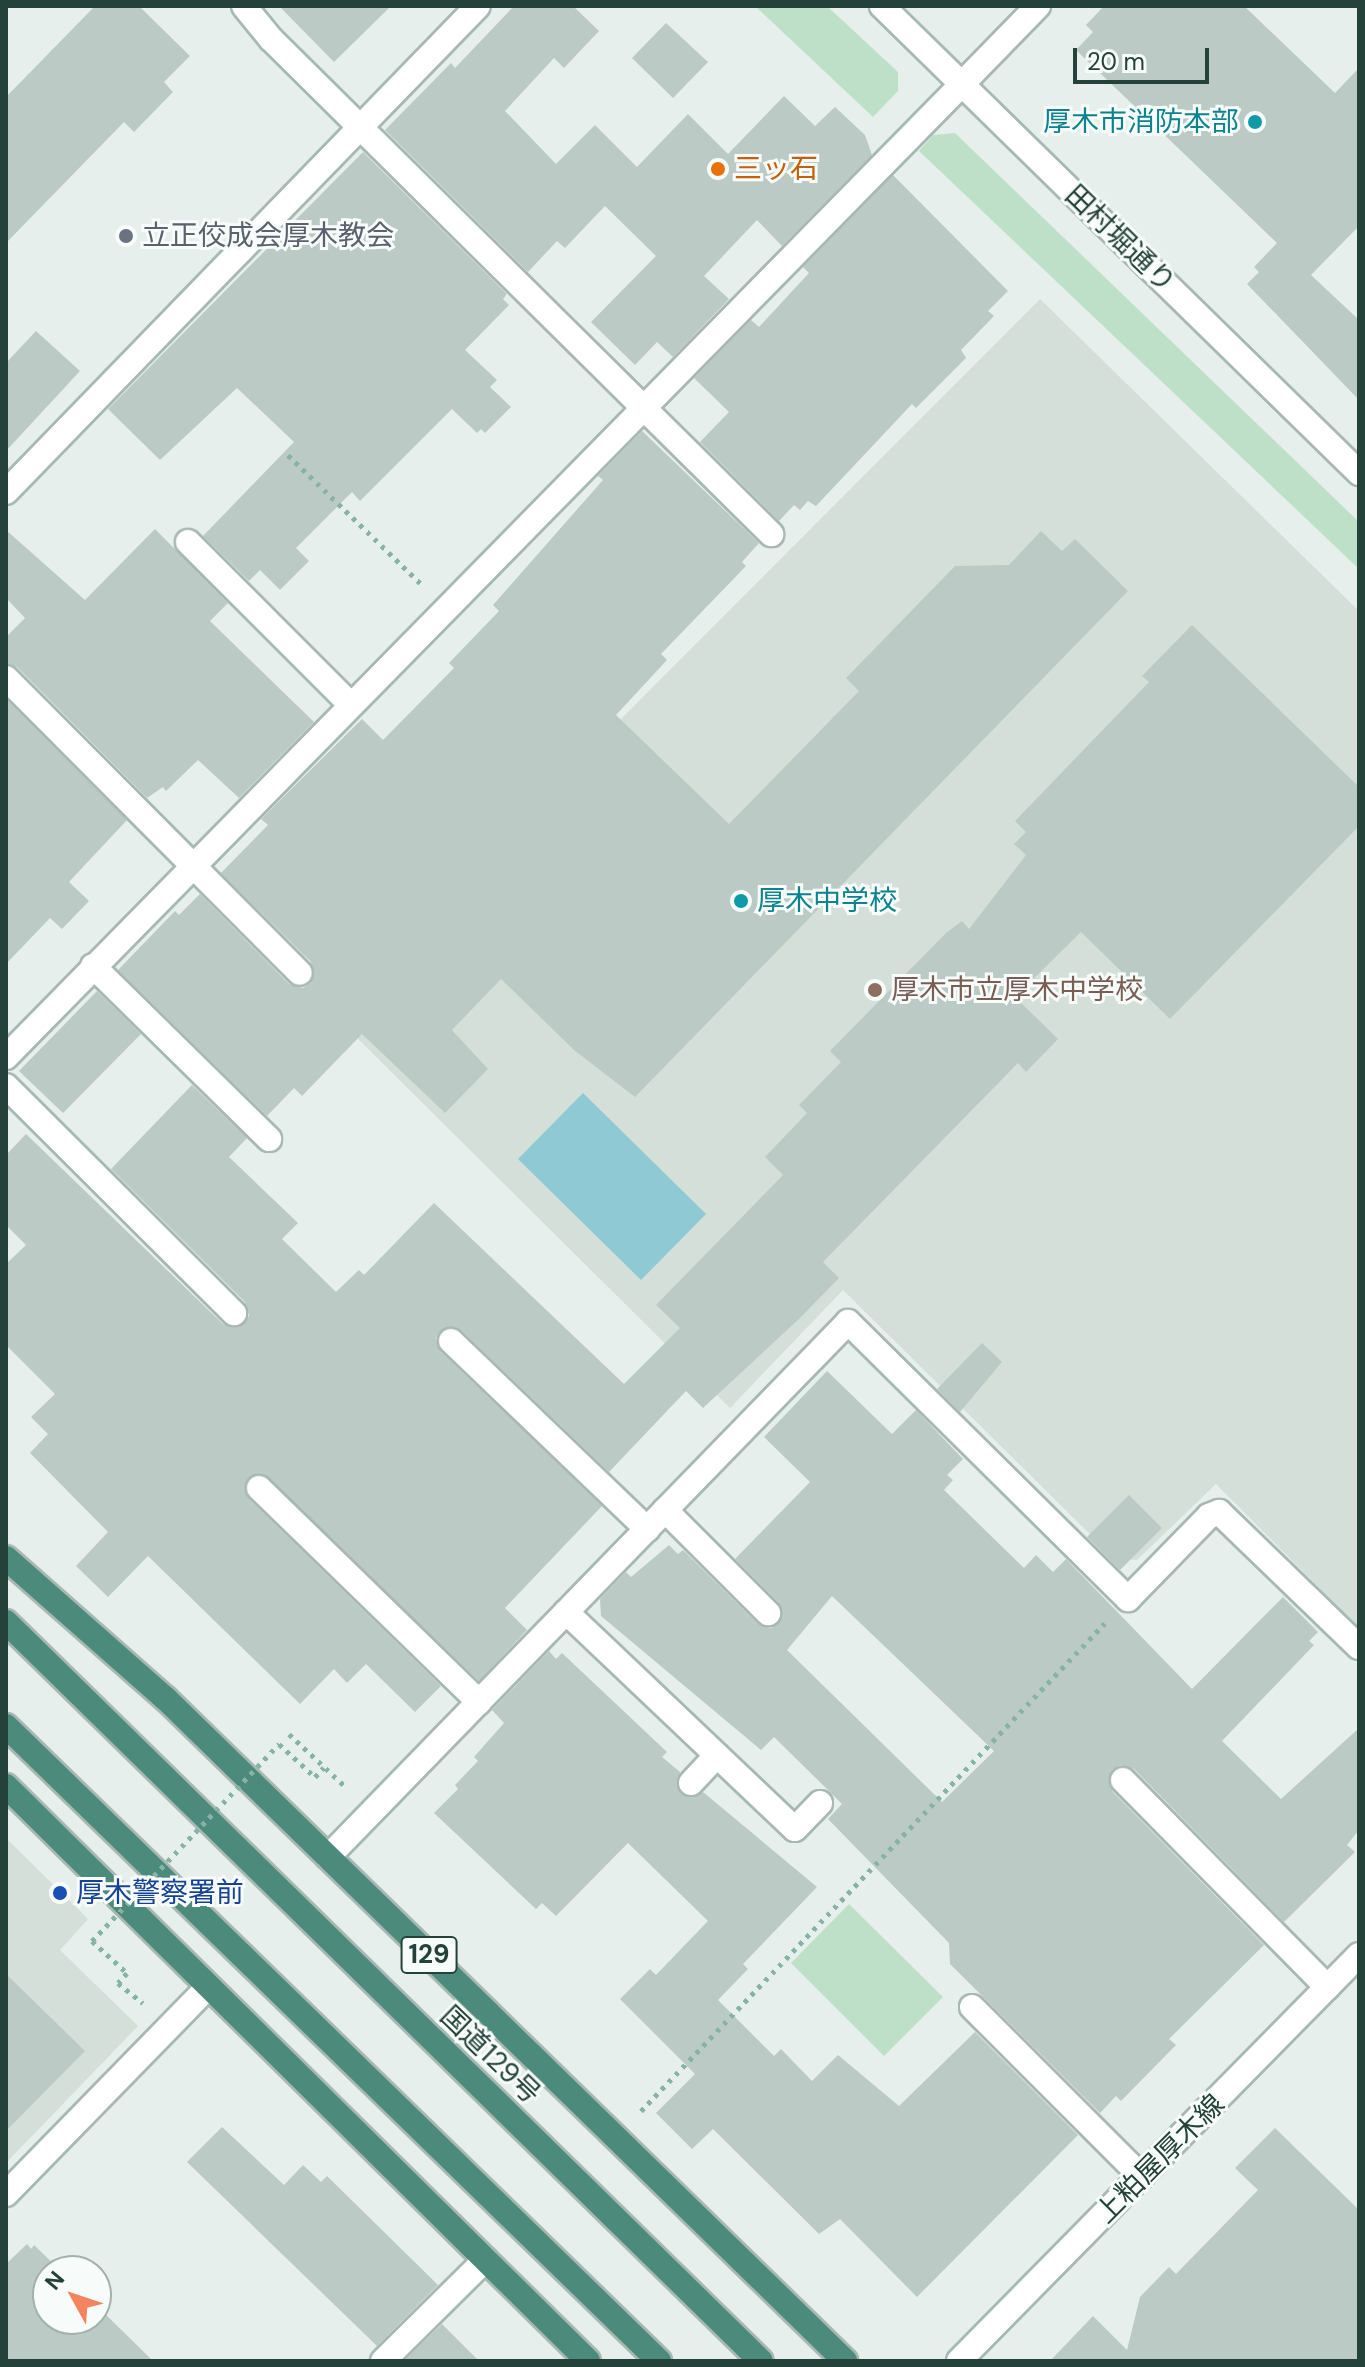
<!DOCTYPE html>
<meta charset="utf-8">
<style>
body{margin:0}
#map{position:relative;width:1365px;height:2367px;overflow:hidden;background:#e6efeb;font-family:"DM Sans","Noto Sans JP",sans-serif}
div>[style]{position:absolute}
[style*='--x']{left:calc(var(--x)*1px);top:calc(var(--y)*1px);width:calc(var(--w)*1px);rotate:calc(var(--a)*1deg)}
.built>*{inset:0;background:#d4dfda}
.green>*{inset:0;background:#bfe0c8}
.water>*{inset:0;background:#8ec9d4}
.building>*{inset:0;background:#bbcac4}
.path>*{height:5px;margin-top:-2.5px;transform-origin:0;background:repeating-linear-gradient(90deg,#86b3a5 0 4px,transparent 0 10px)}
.roads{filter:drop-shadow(2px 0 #a8b8b2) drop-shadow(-2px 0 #a8b8b2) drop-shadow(0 2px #a8b8b2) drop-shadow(0 -2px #a8b8b2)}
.service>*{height:24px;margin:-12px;padding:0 12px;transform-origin:12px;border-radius:12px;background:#fff}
.minor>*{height:24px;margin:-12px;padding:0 12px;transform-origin:12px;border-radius:12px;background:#fff}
.tertiary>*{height:24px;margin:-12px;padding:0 12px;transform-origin:12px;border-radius:12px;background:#fff}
.secondary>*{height:24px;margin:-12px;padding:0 12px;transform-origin:12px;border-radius:12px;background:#fff}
.trunk>*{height:24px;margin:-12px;padding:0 12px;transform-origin:12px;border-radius:12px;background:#4c8a7c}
.path-bridge>*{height:5px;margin-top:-2.5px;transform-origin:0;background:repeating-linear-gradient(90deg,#86b3a5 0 4px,transparent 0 10px)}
.dots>*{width:22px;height:22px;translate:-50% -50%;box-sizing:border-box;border:4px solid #f7fbf9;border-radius:50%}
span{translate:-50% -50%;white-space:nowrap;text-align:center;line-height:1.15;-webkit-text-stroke:6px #f7fbf9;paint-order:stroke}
.shield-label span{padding:2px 6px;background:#f7fbf9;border:2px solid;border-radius:6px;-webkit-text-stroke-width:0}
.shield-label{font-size:26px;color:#24423a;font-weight:700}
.culture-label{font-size:28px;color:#0d838f}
.right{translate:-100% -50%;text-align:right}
.left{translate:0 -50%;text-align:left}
.food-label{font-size:28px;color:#c56008}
.worship-label{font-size:28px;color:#5b616d}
.street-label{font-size:28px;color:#24423a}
.education-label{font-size:28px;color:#785e54}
.transit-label{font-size:28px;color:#164399}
.frame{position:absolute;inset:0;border:8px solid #24423a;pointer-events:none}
.north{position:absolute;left:32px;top:2255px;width:80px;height:80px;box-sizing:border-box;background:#f7fbf9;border:2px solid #a3b1ad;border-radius:50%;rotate:310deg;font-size:22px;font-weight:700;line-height:32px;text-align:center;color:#24423a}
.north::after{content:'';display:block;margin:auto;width:28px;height:36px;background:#f4845f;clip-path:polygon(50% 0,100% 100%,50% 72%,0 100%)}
.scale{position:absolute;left:1073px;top:48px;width:136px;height:36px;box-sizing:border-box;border:4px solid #24423a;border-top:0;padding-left:10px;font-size:24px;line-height:28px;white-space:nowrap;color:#24423a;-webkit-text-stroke:6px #f7fbf9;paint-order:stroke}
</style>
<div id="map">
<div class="built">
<i style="clip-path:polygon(1040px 299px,1359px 611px,1359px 1628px,1216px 1484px,1137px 1560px,1115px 1559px,843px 1290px,730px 1408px,350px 1031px,619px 721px)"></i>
<i style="clip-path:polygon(6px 1838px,88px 1919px,60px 1950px,138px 2026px,6px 2163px)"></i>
</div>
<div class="green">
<i style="clip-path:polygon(755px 6px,827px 6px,898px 72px,898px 91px,873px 117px)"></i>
<i style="clip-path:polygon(955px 133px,1359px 522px,1359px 569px,919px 151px,933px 135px)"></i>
<i style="clip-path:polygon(849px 1904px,943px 1997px,884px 2056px,791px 1963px)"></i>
</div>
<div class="water">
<i style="clip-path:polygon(583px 1093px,706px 1214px,641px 1280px,518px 1159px)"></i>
</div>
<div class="building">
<i style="clip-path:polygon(95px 6px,139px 6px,190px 56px,164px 82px,173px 92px,134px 132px,124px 122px,6px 243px,6px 97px)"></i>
<i style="clip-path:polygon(279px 6px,391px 6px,334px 62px)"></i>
<i style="clip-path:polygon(514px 6px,573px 6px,599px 31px,564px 68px,554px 58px,505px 111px,556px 164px,595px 125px,637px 167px,688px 114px,728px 154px,784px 96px,815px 126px,835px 107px,865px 135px,872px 155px,782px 246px,757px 220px,704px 276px,729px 299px,673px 357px,657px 342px,635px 365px,591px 322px,656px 256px,605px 206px,565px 248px,557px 241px,528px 272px,385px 130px,451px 63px,455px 68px)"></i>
<i style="clip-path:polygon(1104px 6px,1244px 6px,1335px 93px,1359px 68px,1359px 226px,1311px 275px,1359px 320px,1359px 400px,1247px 284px,1259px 272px,1254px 267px,1277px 243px,1076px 50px,1093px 32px,1086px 25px)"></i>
<i style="clip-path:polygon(666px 23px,708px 62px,673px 98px,632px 58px)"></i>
<i style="clip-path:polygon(363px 152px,507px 294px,503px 299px,509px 305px,465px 350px,497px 380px,490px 387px,511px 407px,485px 433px,481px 429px,477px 433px,452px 409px,360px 501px,352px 492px,296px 548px,309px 561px,280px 590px,260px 570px,249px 581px,203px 536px,294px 442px,237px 388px,160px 460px,108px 409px)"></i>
<i style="clip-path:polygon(893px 175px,1008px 291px,988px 311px,994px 316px,961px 350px,966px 358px,916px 408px,912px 404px,816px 506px,808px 501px,800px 510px,794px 505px,779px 521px,700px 442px,729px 412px,694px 378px,751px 320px,759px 327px,809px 273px,803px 267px)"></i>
<i style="clip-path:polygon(36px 331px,80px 371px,6px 451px,6px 363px)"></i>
<i style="clip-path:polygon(642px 431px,759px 543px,742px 562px,746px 566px,661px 654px,667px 660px,616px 715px,729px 824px,859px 691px,846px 678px,955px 566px,1009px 565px,1041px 531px,1062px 551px,1075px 539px,1128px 591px,635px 1097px,574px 1050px,501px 979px,452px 1030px,488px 1069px,445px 1113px,362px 1034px,302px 1096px,294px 1088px,267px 1116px,118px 970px,175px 911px,179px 915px,200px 894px,289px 984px,303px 988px,311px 983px,311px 962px,221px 873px,268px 825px,261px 819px,362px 719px,383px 740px,454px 668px,449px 663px,499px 611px,493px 605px,603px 480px,598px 476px)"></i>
<i style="clip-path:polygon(155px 529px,228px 603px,210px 621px,314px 722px,239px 798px,198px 760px,166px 791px,163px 787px,147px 798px,17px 667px,6px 663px,6px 637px,25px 618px,6px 598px,6px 530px,85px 600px)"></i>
<i style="clip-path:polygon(1192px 625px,1359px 787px,1359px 826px,1170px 1019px,1081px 932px,1015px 997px,1058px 1039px,1026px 1072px,1018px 1063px,823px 1262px,839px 1278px,799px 1319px,703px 1408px,686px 1391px,609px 1472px,461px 1330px,441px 1330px,436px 1338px,441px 1352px,602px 1506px,505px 1608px,527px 1630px,479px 1681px,263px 1474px,248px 1478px,249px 1499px,441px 1686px,415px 1712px,366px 1664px,347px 1683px,334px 1669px,300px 1704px,148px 1556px,108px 1597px,76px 1566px,108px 1532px,30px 1453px,48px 1434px,31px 1417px,55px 1394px,6px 1345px,6px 1264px,26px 1245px,6px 1225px,6px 1155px,26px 1134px,223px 1324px,239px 1327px,249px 1316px,245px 1302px,111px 1169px,192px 1085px,247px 1138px,229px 1157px,298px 1223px,282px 1239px,336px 1292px,359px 1270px,364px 1275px,434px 1203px,624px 1384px,680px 1328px,656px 1305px,783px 1175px,765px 1157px,807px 1113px,799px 1105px,841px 1062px,830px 1051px,946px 933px,962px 921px,969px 929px,1026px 855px,1014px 844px,1026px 832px,1015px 821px,1149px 682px,1142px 676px)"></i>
<i style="clip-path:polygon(6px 699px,127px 820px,69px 882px,89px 901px,62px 929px,50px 918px,6px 964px)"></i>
<i style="clip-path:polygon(97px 991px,141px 1034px,63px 1113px,19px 1071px)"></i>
<i style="clip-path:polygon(982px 1343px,1002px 1362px,960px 1412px,937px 1389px)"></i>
<i style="clip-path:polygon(evenodd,827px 1371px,892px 1434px,916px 1410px,963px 1459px,947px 1475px,953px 1480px,944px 1490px,1024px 1568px,1036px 1555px,1053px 1572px,1066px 1559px,1192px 1689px,1283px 1597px,1318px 1632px,1309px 1641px,1314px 1645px,1222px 1741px,1281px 1799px,1359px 1728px,1359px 1830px,1347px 1845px,1355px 1852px,1284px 1922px,1134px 1769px,1120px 1765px,1112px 1770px,1112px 1791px,1264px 1945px,1169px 2039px,1176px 2045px,1121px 2101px,1116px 2096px,1100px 2113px,950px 1964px,949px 1943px,828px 1819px,842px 1804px,831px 1793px,774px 1737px,761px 1750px,601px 1616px,600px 1599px,626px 1572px,631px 1577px,669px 1545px,678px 1554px,683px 1550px,758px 1624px,771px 1628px,779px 1623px,779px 1603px,735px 1559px,810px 1482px,764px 1437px,827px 1371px,832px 1596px,994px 1751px,942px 1802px,787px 1650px,832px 1596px)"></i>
<i style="clip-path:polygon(1129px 1495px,1162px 1528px,1120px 1570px,1087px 1537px)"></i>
<i style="clip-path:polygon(549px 1651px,556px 1659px,562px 1653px,667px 1752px,662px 1757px,680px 1772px,677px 1787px,681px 1794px,695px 1797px,703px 1792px,817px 1887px,743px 1964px,748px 1969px,718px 2000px,774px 2056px,781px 2049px,812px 2081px,838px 2055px,899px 2106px,975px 2032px,1078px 2135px,917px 2297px,840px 2219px,819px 2234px,713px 2129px,692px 2149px,656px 2113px,695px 2074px,620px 1999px,650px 1969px,656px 1975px,708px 1921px,628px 1843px,556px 1916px,542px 1903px,536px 1909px,434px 1813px,458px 1789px,455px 1785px,478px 1761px,474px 1757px,504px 1723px,492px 1710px)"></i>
<i style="clip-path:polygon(6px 1974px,85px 2051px,6px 2131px)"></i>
<i style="clip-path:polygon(222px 2127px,284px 2185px,303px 2165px,321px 2182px,327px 2176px,438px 2285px,377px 2346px,187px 2162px)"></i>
<i style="clip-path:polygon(1275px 2128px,1359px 2210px,1359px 2361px,1050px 2361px,1093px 2316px,1127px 2350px,1140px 2297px,1169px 2267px,1176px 2274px,1258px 2190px,1235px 2168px)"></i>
<i style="clip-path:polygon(27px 2244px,31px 2249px,34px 2245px,61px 2271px,48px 2271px,48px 2319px,96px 2319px,96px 2305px,153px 2361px,6px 2361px,6px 2264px)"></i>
<i style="clip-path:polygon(442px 2324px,479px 2361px,404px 2361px)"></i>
</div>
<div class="path">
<i style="--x:288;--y:455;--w:185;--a:44.1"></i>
<i style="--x:289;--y:1734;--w:79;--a:43"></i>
<i style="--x:279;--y:1744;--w:49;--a:42.5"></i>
<i style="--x:315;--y:1777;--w:13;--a:-48"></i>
<i style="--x:92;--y:1941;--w:47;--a:42.4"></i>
<i style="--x:127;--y:1973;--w:13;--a:132"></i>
<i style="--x:118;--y:1983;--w:32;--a:39"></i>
<i style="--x:641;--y:2111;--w:673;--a:-46.44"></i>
</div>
<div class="roads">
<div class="service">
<i style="--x:6;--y:492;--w:677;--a:-45.84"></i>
<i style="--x:188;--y:542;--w:228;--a:45"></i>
<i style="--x:6;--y:678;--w:416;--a:45.1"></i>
<i style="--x:93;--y:966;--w:247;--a:44.5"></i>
<i style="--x:6;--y:1086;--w:322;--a:44.9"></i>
<i style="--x:451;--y:1341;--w:272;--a:43.8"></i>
<i style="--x:259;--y:1488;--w:307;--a:44.2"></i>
<i style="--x:665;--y:1510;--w:146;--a:45"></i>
<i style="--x:566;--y:1612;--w:315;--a:43.5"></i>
<i style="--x:795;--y:1829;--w:36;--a:-46"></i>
<i style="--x:1123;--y:1780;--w:291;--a:45.4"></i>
<i style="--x:691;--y:1783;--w:38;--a:-47"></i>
<i style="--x:972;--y:2007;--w:240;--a:45"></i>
<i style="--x:383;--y:2361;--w:144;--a:-44.7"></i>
</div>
<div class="minor">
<i style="--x:244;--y:6;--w:43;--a:50.7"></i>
<i style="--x:271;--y:39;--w:704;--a:44.71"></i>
<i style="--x:6;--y:1057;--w:1364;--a:-45.5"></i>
<i style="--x:328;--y:1857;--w:746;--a:-45.81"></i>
<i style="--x:848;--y:1322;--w:394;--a:44.7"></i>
<i style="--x:1128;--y:1599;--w:116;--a:-45.7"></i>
<i style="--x:1209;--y:1516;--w:11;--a:-22"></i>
<i style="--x:1219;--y:1512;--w:194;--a:44"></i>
<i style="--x:6;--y:2194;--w:288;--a:-45.7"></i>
</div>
<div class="tertiary">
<i style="--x:882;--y:6;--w:668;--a:44.39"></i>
<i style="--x:962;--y:84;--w:109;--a:-45.7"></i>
</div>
<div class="secondary">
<i style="--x:959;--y:2361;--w:570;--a:-45.43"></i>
</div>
<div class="trunk">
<i style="--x:6;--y:1558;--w:212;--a:41.4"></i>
<i style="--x:165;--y:1698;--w:950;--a:44.27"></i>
<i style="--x:6;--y:1622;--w:1056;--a:44.39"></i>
<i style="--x:6;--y:1726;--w:911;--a:44.2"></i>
<i style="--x:6;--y:1786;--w:818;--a:44.65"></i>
</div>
</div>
<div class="path-bridge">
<i style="--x:92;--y:1941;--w:272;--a:-46.5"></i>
</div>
<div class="dots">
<i style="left:1255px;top:122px;background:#0f9aa8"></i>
<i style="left:718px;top:169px;background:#e8710a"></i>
<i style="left:126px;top:236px;background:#6b7280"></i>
<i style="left:741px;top:901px;background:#0f9aa8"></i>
<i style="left:875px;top:990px;background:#8d6e63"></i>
<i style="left:60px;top:1893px;background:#1a4fb4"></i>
</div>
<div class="shield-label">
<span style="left:429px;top:1955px">129</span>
</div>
<div class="culture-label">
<span class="right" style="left:1239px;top:122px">厚木市消防本部</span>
<span class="left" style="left:757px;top:901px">厚木中学校</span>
</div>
<div class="food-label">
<span class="left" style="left:734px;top:169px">三ッ石</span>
</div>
<div class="worship-label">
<span class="left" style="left:142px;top:236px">立正佼成会厚木教会</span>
</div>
<div class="street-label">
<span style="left:1120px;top:239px;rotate:44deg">田村堀通り</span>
<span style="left:490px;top:2055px;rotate:44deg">国道129号</span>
<span style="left:1160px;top:2159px;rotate:-45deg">上粕屋厚木線</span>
</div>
<div class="education-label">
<span class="left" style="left:891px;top:990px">厚木市立厚木中学校</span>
</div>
<div class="transit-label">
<span class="left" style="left:76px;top:1893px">厚木警察署前</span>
</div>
<div class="frame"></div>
<div class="north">N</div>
<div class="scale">20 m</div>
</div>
